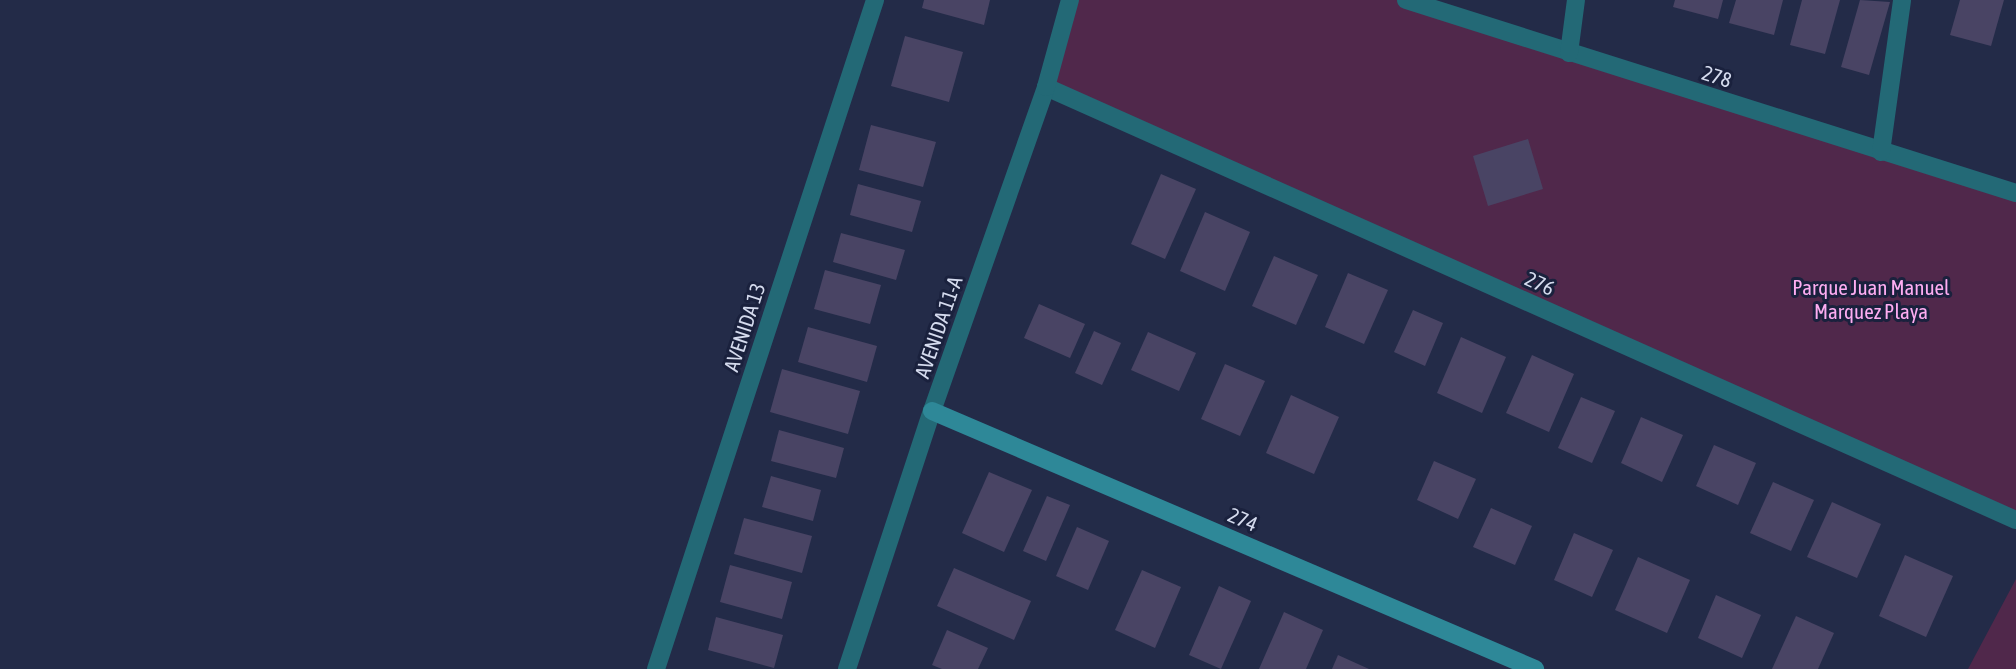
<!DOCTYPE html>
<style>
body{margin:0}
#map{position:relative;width:2016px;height:669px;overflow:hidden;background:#232b48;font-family:"Asap Condensed",sans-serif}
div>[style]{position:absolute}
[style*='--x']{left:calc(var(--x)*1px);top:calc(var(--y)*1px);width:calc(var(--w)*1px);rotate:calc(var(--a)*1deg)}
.green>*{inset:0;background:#50284b}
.building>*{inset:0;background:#494464}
.street>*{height:18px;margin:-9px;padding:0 9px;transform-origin:9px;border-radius:9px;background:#236976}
.secondary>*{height:18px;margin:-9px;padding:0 9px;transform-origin:9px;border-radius:9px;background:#2e8898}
span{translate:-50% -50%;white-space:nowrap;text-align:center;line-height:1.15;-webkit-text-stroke:6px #1a213d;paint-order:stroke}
.street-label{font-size:21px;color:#d5dbee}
.park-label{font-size:21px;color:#feadf2}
</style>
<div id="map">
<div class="green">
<i style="clip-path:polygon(1070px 0,1406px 0,2016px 193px,2016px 520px,1046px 87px)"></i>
<i style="clip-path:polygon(2016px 579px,2016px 669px,1968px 669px)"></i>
</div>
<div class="building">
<i style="clip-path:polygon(924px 0,990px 0,984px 25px,922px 8px)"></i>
<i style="clip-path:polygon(1675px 0,1723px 0,1718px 19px,1673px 7px)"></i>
<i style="clip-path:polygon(1736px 0,1783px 0,1774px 35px,1729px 23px)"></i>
<i style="clip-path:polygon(1802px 0,1840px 0,1825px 54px,1790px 45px)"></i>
<i style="clip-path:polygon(1860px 0,1890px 2px,1869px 75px,1841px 67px)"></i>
<i style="clip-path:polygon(1960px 0,2004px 0,1991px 46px,1950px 35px)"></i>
<i style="clip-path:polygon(905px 36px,963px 52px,949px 102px,891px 86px)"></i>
<i style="clip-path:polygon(871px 125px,936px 142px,923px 187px,859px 170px)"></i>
<i style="clip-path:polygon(1528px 139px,1543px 189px,1488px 206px,1473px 156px)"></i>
<i style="clip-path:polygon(1161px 174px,1196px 189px,1165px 259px,1131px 244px)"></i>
<i style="clip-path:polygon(858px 184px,921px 201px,912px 232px,850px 215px)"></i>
<i style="clip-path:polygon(1205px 212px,1250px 232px,1225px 291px,1180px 271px)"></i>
<i style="clip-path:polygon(841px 233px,905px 250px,896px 280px,833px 262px)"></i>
<i style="clip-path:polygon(1274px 256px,1318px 275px,1296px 325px,1252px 306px)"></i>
<i style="clip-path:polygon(825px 270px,881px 285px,870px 324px,814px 309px)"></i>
<i style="clip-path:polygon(1348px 273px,1388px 290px,1364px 344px,1325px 327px)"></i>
<i style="clip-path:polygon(1039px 304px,1085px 324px,1070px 358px,1024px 338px)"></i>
<i style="clip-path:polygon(1413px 310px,1443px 323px,1425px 366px,1394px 352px)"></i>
<i style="clip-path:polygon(808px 327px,877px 346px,867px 382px,798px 362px)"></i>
<i style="clip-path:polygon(1094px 331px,1121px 343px,1102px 385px,1075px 373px)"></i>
<i style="clip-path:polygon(1148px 332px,1196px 353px,1179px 391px,1131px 370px)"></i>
<i style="clip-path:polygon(1461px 337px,1506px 357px,1482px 413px,1437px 393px)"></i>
<i style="clip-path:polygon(1532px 355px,1574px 374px,1549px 432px,1506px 413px)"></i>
<i style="clip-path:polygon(1225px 364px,1265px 381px,1240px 436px,1201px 419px)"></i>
<i style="clip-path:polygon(782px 369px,860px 391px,848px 434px,770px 412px)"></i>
<i style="clip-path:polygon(1291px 395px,1339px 417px,1314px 474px,1266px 453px)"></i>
<i style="clip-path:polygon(1581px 397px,1615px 411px,1592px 463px,1558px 448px)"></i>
<i style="clip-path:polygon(1641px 417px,1683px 435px,1662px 482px,1621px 463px)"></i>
<i style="clip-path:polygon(779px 430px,844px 448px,836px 478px,771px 461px)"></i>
<i style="clip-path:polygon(1714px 445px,1756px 463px,1738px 505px,1696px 486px)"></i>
<i style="clip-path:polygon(1434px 461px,1476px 479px,1458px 519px,1417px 500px)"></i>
<i style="clip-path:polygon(989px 472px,1032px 490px,1004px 552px,962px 533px)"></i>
<i style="clip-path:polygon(771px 476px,821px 490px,813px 521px,762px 507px)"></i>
<i style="clip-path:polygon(1773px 482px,1814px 500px,1791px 551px,1750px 533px)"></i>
<i style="clip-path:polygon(1047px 496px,1070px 505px,1046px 561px,1023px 551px)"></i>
<i style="clip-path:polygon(1832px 502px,1881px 524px,1857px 578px,1807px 557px)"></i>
<i style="clip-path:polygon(1491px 508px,1532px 526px,1515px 565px,1473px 547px)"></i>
<i style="clip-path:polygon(744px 518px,812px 536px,802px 573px,734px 554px)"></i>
<i style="clip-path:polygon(1077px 527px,1109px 541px,1088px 590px,1056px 576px)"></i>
<i style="clip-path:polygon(1574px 533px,1613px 550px,1592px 597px,1554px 580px)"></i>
<i style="clip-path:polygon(1905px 555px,1953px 576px,1926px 637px,1879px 616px)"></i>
<i style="clip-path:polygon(1638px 557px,1690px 580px,1667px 633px,1615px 610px)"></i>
<i style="clip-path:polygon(730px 565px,792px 582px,782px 619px,720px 602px)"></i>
<i style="clip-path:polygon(954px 568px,1031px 601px,1014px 640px,937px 606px)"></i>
<i style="clip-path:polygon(1142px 570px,1181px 587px,1155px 648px,1115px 630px)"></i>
<i style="clip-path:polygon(1219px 586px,1251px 601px,1221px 669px,1189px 655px)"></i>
<i style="clip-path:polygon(1716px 595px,1761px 615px,1742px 658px,1698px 638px)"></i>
<i style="clip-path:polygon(1284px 612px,1323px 630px,1306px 669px,1259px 669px)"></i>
<i style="clip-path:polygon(1796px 616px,1834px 633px,1818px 669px,1772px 669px)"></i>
<i style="clip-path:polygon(716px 617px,783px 635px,774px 668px,708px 650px)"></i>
<i style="clip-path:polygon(947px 630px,988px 648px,978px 669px,942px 669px,932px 665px)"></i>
<i style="clip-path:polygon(1338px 655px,1369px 669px,1332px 669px)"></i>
</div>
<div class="street">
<i style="--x:1406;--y:0;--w:640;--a:17.56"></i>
<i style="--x:1569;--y:53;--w:53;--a:-82.5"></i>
<i style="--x:1046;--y:87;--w:1062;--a:24.06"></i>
<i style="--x:1881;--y:152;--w:153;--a:-82.1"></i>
<i style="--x:656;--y:669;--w:704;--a:-71.87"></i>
<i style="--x:847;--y:669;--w:272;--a:-71.8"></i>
<i style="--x:932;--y:411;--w:343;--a:-70.6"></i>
<i style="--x:1046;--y:87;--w:90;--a:-74.6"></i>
</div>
<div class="secondary">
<i style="--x:932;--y:411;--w:656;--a:23.16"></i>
</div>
<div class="street-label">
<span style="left:1717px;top:76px;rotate:18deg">278</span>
<span style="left:1540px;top:283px;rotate:24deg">276</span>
<span style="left:744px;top:327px;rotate:-72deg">AVENIDA 13</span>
<span style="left:938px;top:327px;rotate:-71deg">AVENIDA 11-A</span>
<span style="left:1243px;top:519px;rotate:23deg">274</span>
</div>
<div class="park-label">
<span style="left:1871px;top:299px">Parque Juan Manuel<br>Marquez Playa</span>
</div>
</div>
